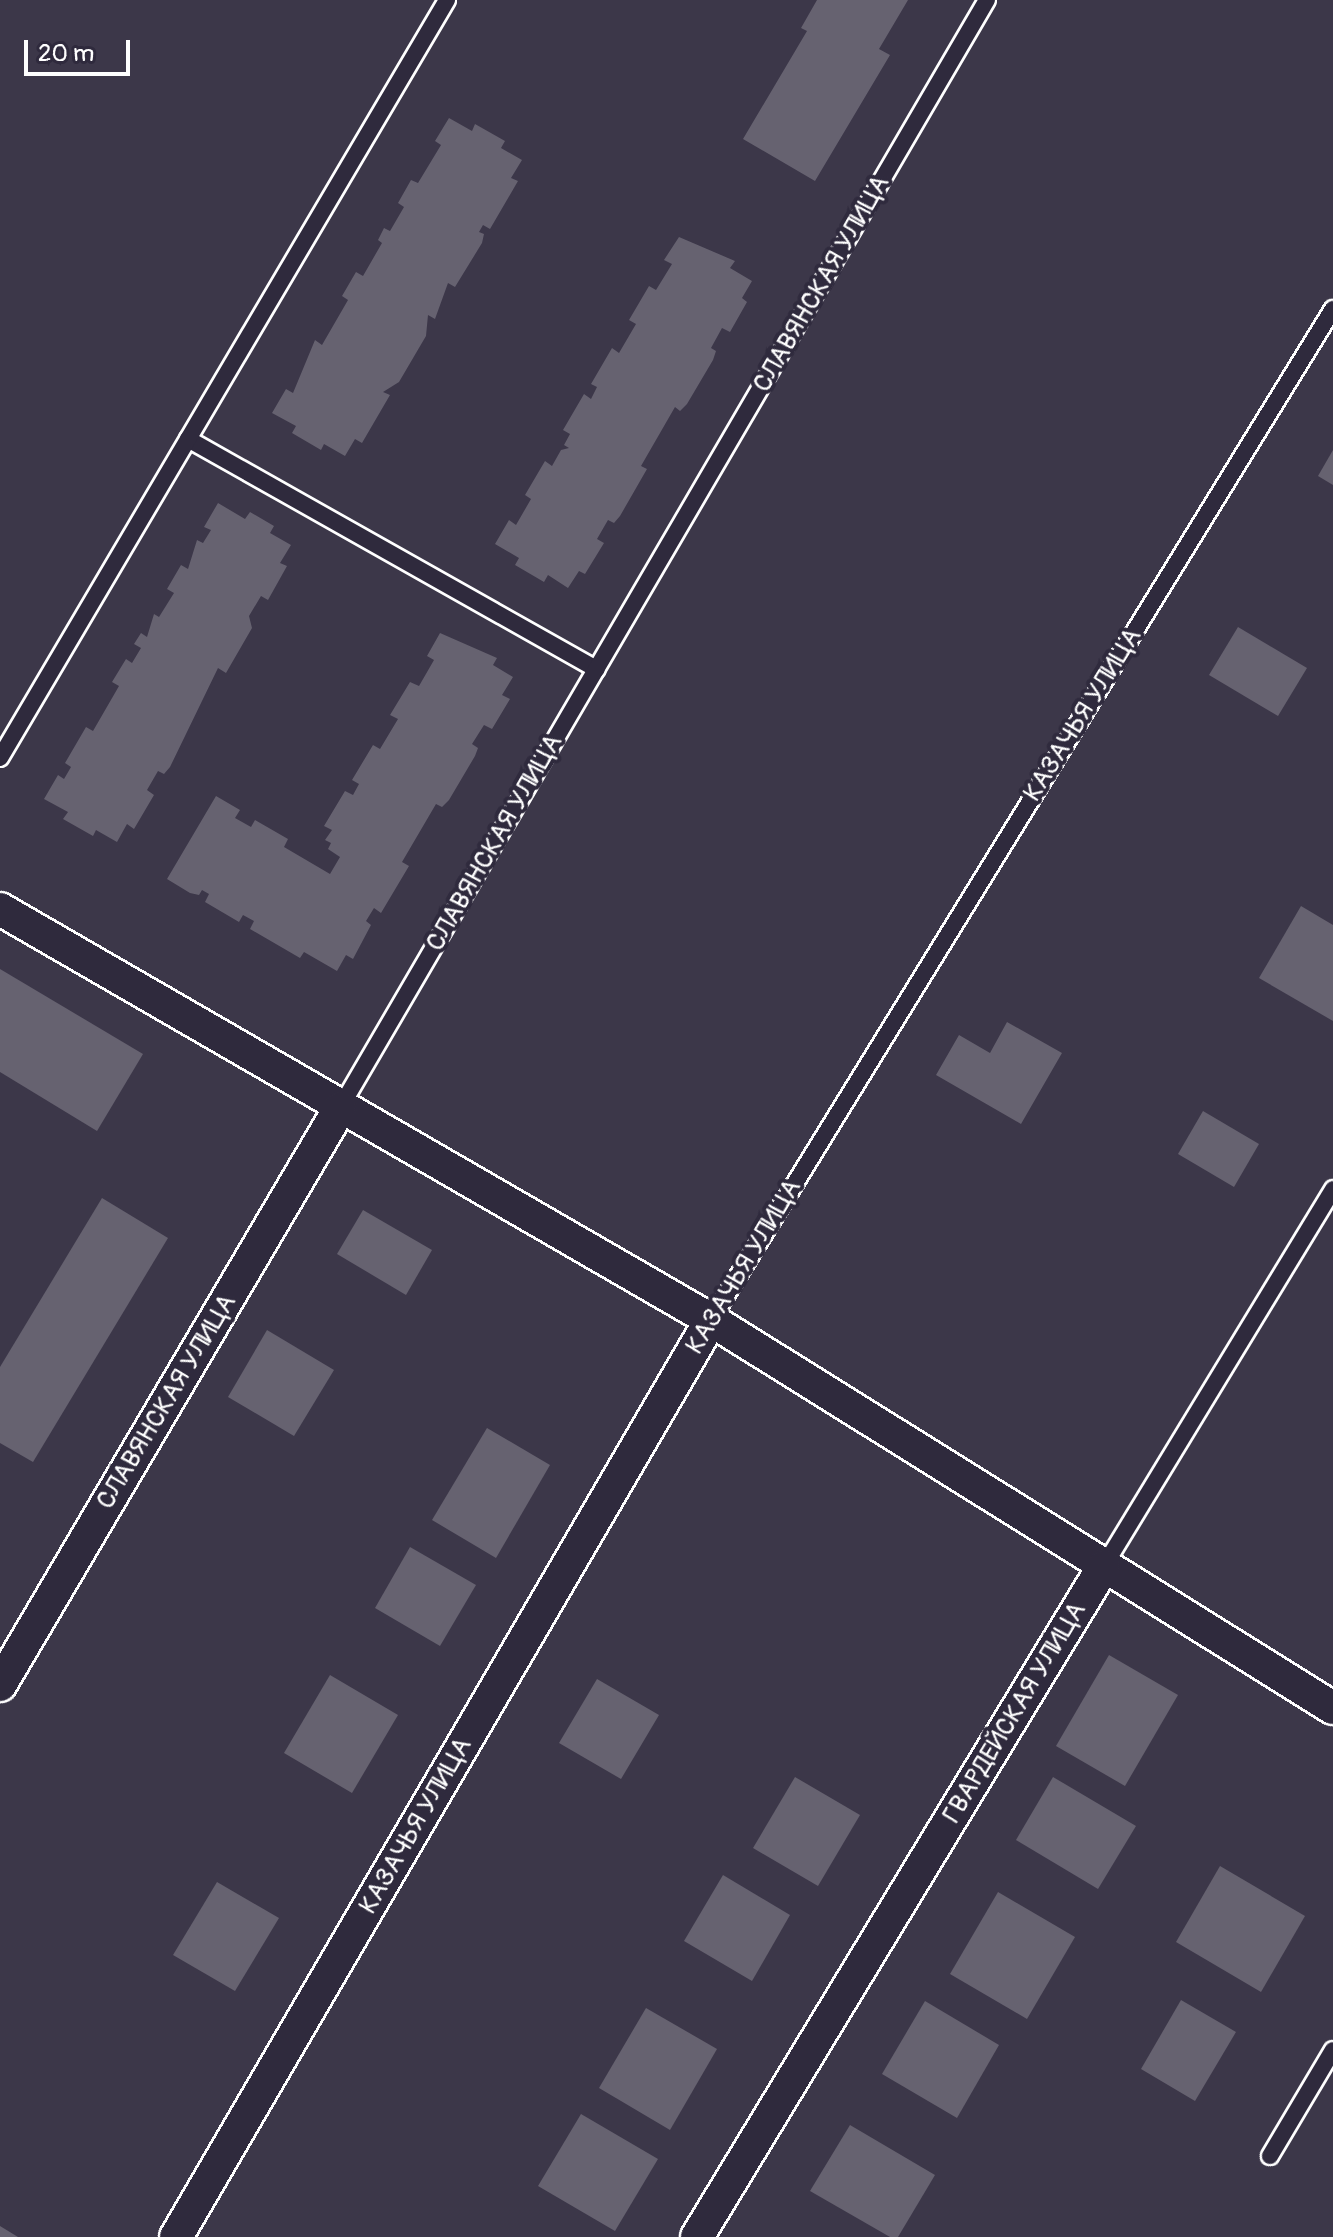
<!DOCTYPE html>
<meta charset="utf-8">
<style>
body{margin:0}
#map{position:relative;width:1333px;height:2237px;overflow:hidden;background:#3c3749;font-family:Pangolin,sans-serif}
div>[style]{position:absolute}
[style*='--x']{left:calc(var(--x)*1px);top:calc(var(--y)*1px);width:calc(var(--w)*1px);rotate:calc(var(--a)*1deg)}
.building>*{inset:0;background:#666270}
.roads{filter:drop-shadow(2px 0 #fff) drop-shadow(-2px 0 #fff) drop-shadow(0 2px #fff) drop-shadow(0 -2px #fff)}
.service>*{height:16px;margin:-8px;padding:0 8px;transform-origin:8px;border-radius:8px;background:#2f2a3d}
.minor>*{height:32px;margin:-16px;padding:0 16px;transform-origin:16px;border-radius:16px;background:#2f2a3d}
span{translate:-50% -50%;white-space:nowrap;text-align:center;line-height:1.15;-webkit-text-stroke:8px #2f2a3d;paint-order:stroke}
.street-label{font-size:26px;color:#fff}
.scale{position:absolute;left:24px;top:40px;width:106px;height:36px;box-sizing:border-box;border:4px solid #fff;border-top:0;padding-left:10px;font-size:24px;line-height:28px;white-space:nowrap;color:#fff;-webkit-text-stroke:6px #2f2a3d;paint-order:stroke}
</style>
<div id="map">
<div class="building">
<i style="clip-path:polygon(817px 0,908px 0,879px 49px,890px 55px,815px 181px,743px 139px,807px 31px,801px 28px)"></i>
<i style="clip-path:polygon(449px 118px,472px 131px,475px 124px,505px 141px,501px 148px,522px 160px,511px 178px,518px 181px,490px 229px,483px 225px,479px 232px,484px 234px,482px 243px,455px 287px,448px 283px,435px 319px,428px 315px,426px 336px,399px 382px,383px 392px,390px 395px,362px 443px,355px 439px,345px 456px,324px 444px,321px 450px,292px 433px,296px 426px,272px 413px,286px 389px,293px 393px,315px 340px,322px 345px,348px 300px,342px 296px,356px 272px,363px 276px,382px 243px,378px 240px,384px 228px,390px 231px,404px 207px,398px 203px,411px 180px,418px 183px,441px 145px,435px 141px)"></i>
<i style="clip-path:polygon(679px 237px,735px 261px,730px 268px,752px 281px,742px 298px,747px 302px,730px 332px,722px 328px,711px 348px,716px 351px,713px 360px,687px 404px,680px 411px,675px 407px,641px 466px,647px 469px,620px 516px,614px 523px,608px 520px,597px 539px,604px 543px,585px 574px,579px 571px,568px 588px,548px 575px,544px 582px,515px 565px,519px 558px,495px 544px,509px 520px,516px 525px,531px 499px,525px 495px,545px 461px,552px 466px,561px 450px,569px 448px,564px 445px,570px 434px,563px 430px,584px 394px,591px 399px,597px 387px,591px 384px,612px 348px,619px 353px,636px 324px,629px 320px,649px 286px,656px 290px,672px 264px,664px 260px)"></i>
<i style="clip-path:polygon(1333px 450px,1333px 485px,1318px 476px)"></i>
<i style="clip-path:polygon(218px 503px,245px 519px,250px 512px,274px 526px,270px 533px,291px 545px,280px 563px,287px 566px,268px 600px,261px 596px,249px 616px,252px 628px,226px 673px,218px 668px,170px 767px,164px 774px,158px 771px,147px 790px,154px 795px,134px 829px,127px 824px,117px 842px,96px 830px,93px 836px,63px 819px,68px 812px,44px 799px,58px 775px,64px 779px,71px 767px,65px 763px,86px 727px,93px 731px,119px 686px,112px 682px,126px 659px,132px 663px,141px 648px,134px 644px,141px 633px,147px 637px,154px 614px,159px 617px,174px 593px,167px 589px,181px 565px,188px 569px,197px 540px,203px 543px,211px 530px,204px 527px)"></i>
<i style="clip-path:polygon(1238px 627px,1307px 668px,1278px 716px,1209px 675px)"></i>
<i style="clip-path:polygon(440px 633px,497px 658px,493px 665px,513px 677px,502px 695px,510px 699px,492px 729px,484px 725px,472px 744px,478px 748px,475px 756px,449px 800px,442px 807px,436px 804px,402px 862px,409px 866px,381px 913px,374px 908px,366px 921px,371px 925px,353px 959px,346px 955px,337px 971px,304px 952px,300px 958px,250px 929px,254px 921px,243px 915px,239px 922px,205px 902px,209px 894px,202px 890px,199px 895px,190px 893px,167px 879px,216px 796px,240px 810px,235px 818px,251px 827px,255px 820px,288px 839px,284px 847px,330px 874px,340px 857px,328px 849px,331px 843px,325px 840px,332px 830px,324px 826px,345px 791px,353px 795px,359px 784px,352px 780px,373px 745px,380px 749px,398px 719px,390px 715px,410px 682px,419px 686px,434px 660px,427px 656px)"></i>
<i style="clip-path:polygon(1301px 906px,1333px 925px,1333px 1021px,1259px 978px)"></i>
<i style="clip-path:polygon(0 969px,143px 1054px,97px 1131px,0 1072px)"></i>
<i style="clip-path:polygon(1007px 1022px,1062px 1053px,1021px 1124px,936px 1075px,959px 1035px,990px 1053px)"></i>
<i style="clip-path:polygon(1203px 1111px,1259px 1144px,1234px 1187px,1178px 1154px)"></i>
<i style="clip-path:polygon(102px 1198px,168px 1238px,33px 1462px,0 1443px,0 1367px)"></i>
<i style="clip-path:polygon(363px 1210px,432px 1250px,406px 1295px,337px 1254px)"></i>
<i style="clip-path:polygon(267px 1330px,334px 1370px,294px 1436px,228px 1397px)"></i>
<i style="clip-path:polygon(487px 1428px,550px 1465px,496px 1558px,432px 1520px)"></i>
<i style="clip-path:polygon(410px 1547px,476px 1585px,440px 1646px,375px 1608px)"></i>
<i style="clip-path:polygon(1109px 1655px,1178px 1695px,1125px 1786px,1056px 1746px)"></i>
<i style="clip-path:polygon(330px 1675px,398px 1715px,352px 1793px,284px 1753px)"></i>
<i style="clip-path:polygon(597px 1679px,659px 1715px,621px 1779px,559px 1743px)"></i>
<i style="clip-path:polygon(795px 1777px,860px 1815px,818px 1886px,753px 1848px)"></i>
<i style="clip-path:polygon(1053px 1777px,1136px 1826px,1098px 1889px,1016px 1840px)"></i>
<i style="clip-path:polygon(1220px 1866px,1305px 1916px,1261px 1992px,1176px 1942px)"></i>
<i style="clip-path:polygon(723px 1875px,790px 1915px,752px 1981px,684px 1941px)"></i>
<i style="clip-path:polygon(217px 1882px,279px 1918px,235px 1991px,173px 1955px)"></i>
<i style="clip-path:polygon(998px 1892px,1075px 1937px,1027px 2019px,950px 1974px)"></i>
<i style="clip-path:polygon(1181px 2000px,1236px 2032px,1195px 2101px,1141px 2069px)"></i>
<i style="clip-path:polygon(925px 2001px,999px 2045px,957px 2118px,882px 2074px)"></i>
<i style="clip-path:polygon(646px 2008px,717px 2049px,670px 2130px,599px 2088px)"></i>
<i style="clip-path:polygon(581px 2114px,658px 2159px,615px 2231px,538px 2186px)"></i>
<i style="clip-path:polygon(850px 2125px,935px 2175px,898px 2237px,890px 2237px,810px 2191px)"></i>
<i style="clip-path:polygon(0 2226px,18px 2237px,0 2237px)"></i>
</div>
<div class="roads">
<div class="service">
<i style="--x:188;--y:439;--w:469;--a:29.4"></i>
<i style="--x:0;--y:758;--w:880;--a:-59.47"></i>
<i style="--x:340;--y:1108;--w:1283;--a:-59.72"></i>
<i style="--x:711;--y:1320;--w:1187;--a:-58.4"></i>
<i style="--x:1104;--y:1566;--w:441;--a:-58.7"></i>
<i style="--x:1270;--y:2156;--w:123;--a:-59.3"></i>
</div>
<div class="minor">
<i style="--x:0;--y:909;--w:821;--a:30.03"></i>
<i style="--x:711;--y:1320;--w:733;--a:31.96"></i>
<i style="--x:0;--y:1685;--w:670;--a:-59.49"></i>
<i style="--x:176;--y:2237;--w:1062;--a:-59.74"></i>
<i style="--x:697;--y:2237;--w:785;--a:-58.76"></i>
</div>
</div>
<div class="street-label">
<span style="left:822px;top:284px;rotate:-60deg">СЛАВЯНСКАЯ УЛИЦА</span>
<span style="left:1083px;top:715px;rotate:-58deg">КАЗАЧЬЯ УЛИЦА</span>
<span style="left:495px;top:843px;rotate:-60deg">СЛАВЯНСКАЯ УЛИЦА</span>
<span style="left:744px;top:1267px;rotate:-59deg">КАЗАЧЬЯ УЛИЦА</span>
<span style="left:167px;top:1402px;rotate:-59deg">СЛАВЯНСКАЯ УЛИЦА</span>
<span style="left:1015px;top:1713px;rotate:-59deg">ГВАРДЕЙСКАЯ УЛИЦА</span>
<span style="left:416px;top:1826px;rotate:-60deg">КАЗАЧЬЯ УЛИЦА</span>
</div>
<div class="scale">20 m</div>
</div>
